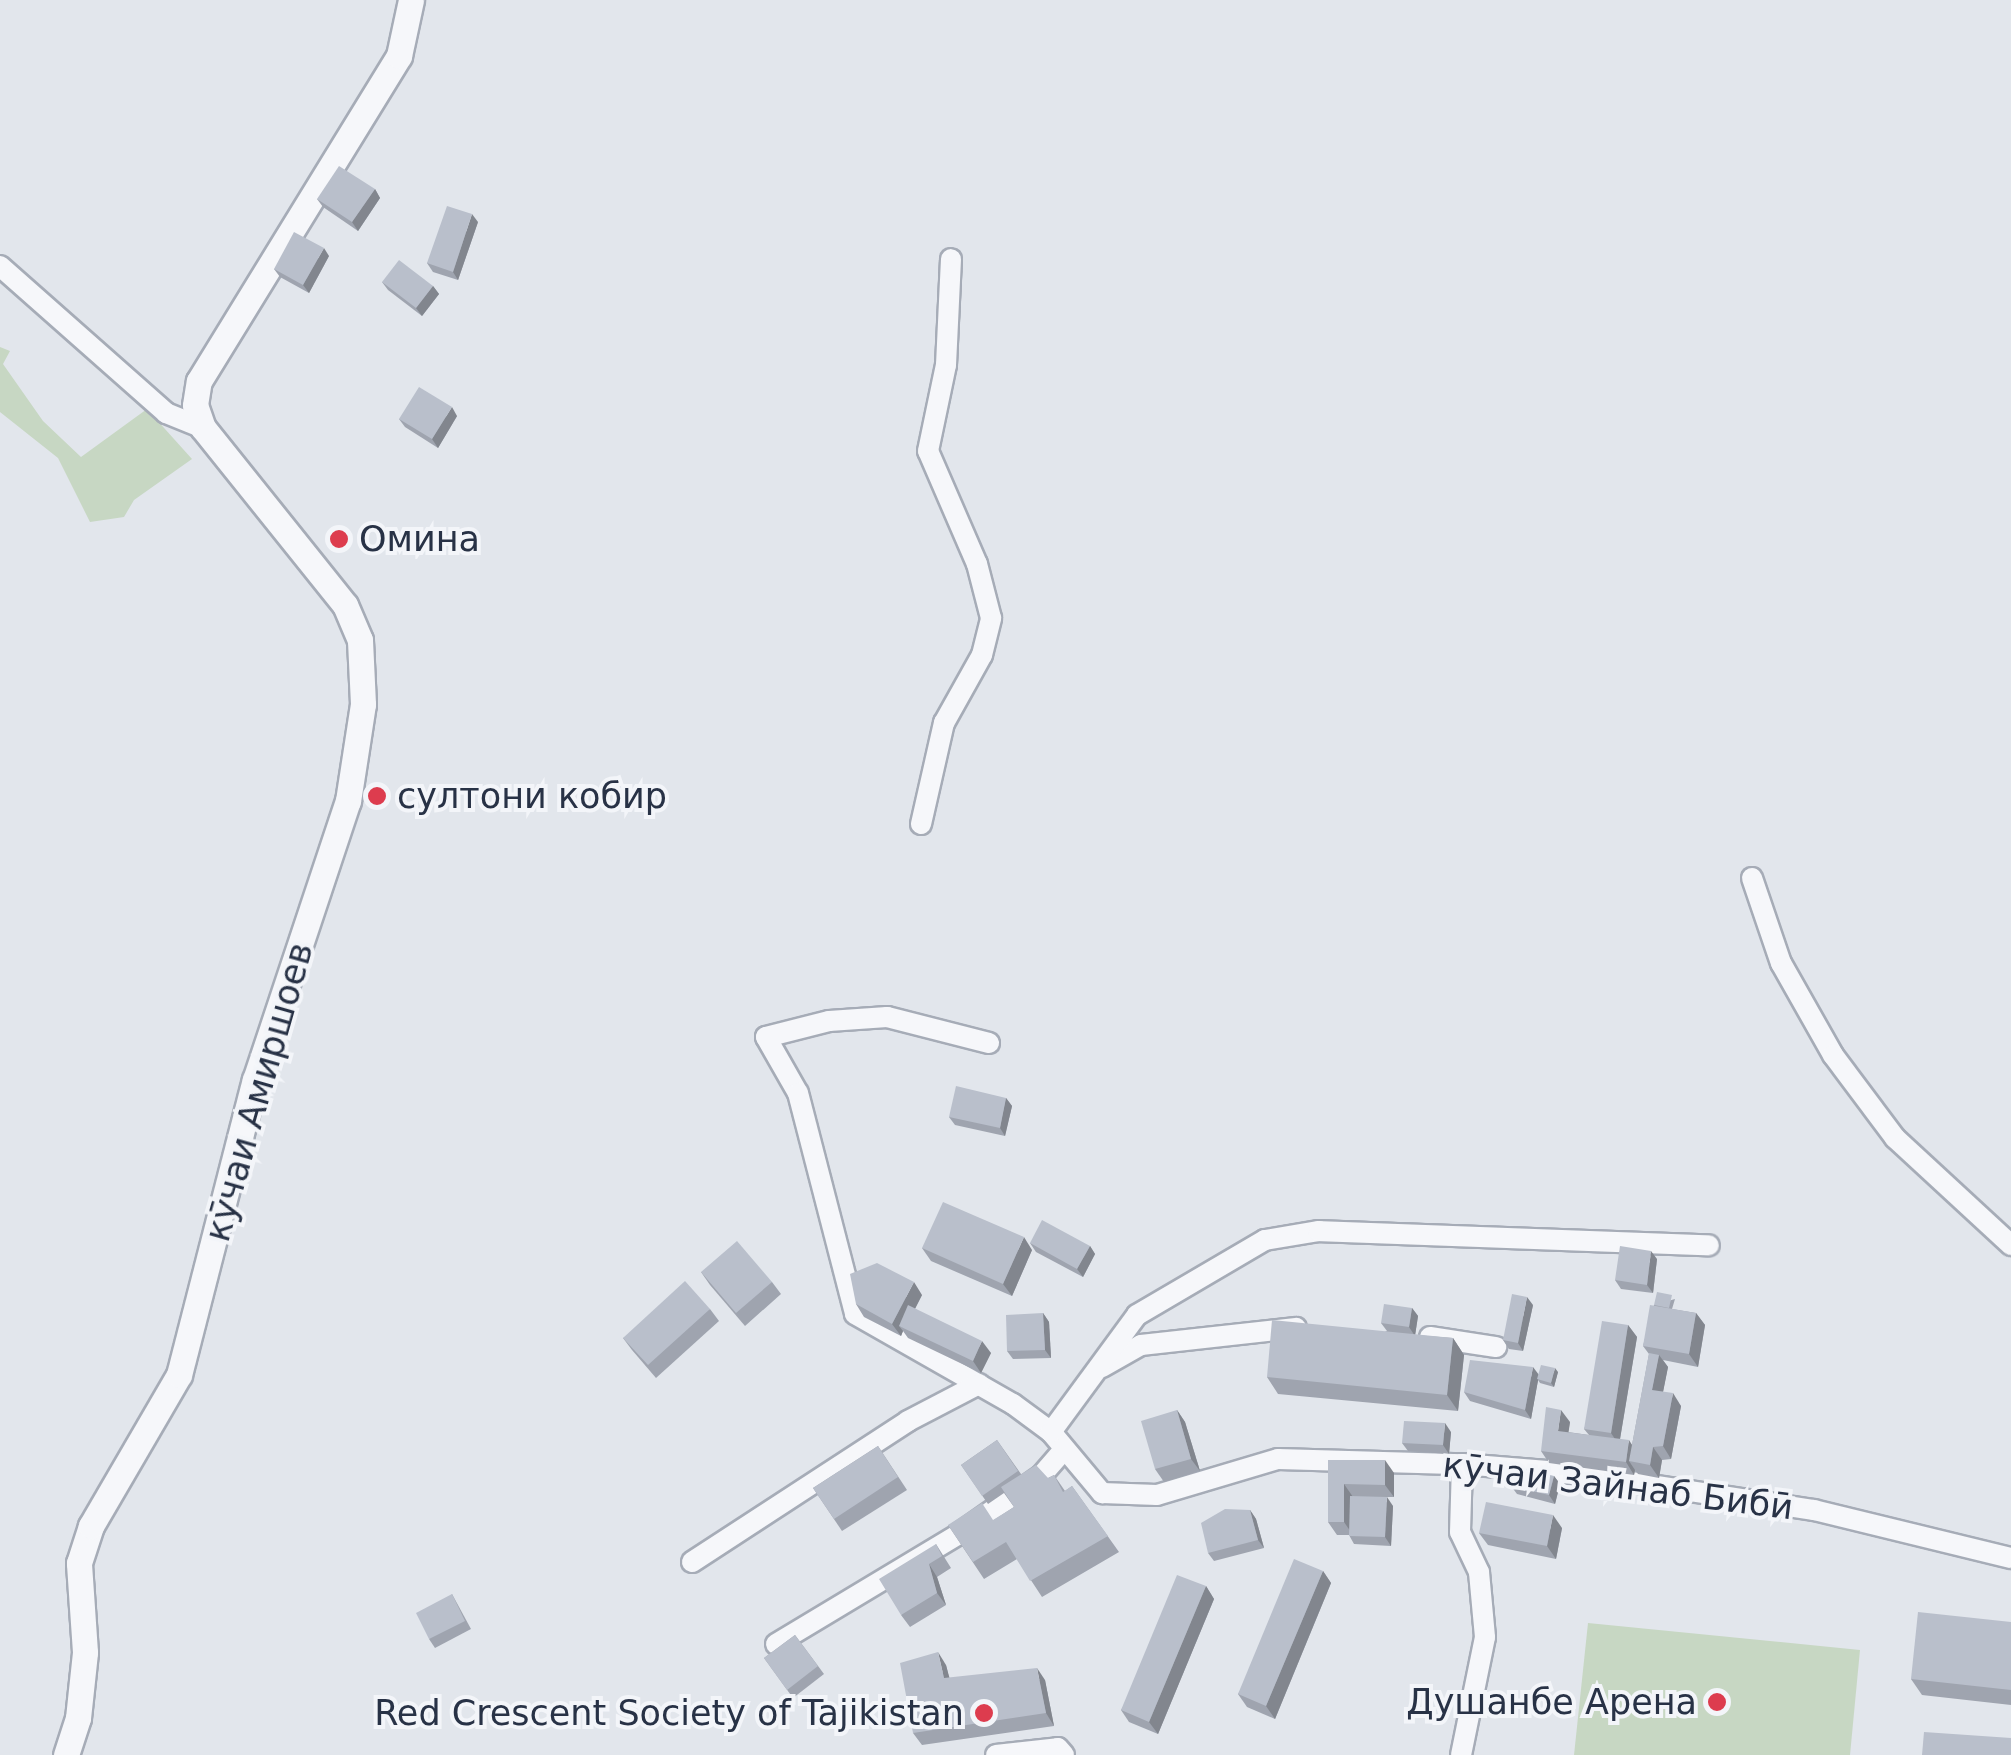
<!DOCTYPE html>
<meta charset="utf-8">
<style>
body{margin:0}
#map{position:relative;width:2011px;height:1755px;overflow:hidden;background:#e2e6ec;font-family:"DejaVu Sans",sans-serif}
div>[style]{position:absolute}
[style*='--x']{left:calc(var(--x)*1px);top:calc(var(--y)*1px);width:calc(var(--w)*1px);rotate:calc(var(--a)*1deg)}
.green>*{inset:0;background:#c7d7c3}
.roads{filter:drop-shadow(2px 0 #a6acb7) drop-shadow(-2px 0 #a6acb7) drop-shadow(0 2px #a6acb7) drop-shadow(0 -2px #a6acb7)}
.minor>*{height:20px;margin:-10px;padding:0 10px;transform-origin:10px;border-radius:10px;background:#f6f7fa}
.tertiary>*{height:25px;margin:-12.5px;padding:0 12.5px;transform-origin:12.5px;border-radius:12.5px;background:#f6f7fa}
.wall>*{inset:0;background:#9fa4af}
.shaded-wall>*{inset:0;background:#82868e}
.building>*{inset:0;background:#b9bfcb}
.dots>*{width:28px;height:28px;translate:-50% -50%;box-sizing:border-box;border:5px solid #f3f5f9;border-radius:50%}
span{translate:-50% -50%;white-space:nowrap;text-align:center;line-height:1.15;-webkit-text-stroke:8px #f3f5f9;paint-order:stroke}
.poi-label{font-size:35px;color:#283246}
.left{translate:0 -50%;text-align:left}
.right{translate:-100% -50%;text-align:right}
.street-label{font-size:35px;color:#283246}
</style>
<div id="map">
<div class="green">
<i style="clip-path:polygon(0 347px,10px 351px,3px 364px,43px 421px,81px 457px,147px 409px,192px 459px,134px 500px,124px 517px,90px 522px,58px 458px,0 412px)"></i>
<i style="clip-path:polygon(1588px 1623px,1860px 1650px,1850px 1755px,1574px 1755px)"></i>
</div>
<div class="roads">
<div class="minor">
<i style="--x:0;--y:266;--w:222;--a:41.5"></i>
<i style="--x:166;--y:413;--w:40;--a:22"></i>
<i style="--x:921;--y:824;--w:104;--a:-77.2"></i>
<i style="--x:944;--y:723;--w:78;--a:-60.8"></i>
<i style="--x:982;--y:655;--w:38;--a:-76"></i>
<i style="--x:991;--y:618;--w:56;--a:-104.5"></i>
<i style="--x:977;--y:564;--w:123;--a:-113.4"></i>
<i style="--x:928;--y:451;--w:88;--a:-78.2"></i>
<i style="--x:946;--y:365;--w:106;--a:-87.3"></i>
<i style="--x:1752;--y:878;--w:90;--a:71.2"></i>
<i style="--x:1781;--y:963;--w:106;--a:60.5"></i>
<i style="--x:1833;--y:1055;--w:104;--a:53.2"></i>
<i style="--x:1895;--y:1138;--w:158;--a:42.7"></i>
<i style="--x:989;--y:1043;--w:105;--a:-165.7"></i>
<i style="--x:887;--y:1017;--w:58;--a:176.1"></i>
<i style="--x:829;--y:1021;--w:65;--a:165.7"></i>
<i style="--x:766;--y:1037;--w:64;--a:60.3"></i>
<i style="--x:798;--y:1093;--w:228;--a:75.5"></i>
<i style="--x:855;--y:1314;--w:182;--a:29.7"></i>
<i style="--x:1013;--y:1404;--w:47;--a:36.4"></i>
<i style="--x:1051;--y:1432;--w:80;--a:50.1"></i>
<i style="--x:1102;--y:1493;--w:55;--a:2.1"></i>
<i style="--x:1157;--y:1495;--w:126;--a:-16.6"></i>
<i style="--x:1278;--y:1459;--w:184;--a:1.6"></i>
<i style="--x:1462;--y:1464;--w:110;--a:4.7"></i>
<i style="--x:1572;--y:1473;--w:245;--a:8.7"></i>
<i style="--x:1814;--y:1510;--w:203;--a:13.7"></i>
<i style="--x:1430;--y:1337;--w:67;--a:8.6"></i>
<i style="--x:1102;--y:1367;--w:45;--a:-29.4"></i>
<i style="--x:1141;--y:1345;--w:156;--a:-6.3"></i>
<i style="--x:1051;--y:1432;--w:145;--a:-53.7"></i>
<i style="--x:1137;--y:1315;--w:148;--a:-30.4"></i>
<i style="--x:1265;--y:1240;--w:55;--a:-9.5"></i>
<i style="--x:1319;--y:1231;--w:390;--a:2.1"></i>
<i style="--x:692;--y:1562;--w:258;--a:-33.1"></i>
<i style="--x:908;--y:1421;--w:80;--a:-27.5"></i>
<i style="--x:776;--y:1644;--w:214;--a:-31"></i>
<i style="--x:959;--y:1534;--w:100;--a:-35.3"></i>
<i style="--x:1041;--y:1476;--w:33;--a:-49"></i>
<i style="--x:996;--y:1755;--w:62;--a:-6.4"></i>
<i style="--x:1058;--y:1748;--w:9;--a:49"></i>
<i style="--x:1461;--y:1755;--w:120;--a:-78.5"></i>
<i style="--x:1485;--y:1637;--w:65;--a:-95.3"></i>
<i style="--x:1479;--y:1572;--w:44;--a:-115.4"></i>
<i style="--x:1460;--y:1532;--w:68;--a:-88.3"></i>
</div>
<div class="tertiary">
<i style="--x:66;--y:1755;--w:39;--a:-72"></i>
<i style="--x:78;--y:1718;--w:66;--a:-83.9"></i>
<i style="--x:85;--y:1652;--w:89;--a:-93.9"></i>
<i style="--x:79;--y:1563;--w:39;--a:-72"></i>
<i style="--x:91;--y:1526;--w:175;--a:-59.8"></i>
<i style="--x:179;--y:1375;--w:305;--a:-75.6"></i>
<i style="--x:255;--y:1080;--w:294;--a:-71.6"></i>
<i style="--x:348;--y:801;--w:98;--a:-81.2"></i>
<i style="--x:363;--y:704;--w:64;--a:-92.7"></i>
<i style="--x:360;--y:640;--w:38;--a:-113"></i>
<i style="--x:345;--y:605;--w:227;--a:-128.7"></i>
<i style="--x:203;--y:428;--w:24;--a:-109"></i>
<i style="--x:195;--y:405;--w:24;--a:-81"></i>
<i style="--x:199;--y:381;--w:382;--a:-58.4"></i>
<i style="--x:399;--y:56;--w:57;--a:-77.9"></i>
</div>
</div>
<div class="wall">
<i style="clip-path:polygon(375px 189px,380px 198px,358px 231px,323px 207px,317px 199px)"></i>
<i style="clip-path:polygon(478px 222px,458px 280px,433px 272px,427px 263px)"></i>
<i style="clip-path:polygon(329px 256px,309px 293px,280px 277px,274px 269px)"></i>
<i style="clip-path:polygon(382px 282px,433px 286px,439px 294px,422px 316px,388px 290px)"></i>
<i style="clip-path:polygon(457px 416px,438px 448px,405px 427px,399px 419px)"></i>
<i style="clip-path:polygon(1006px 1098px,1012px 1106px,1005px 1136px,955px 1125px,949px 1117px)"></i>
<i style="clip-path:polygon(1030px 1243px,1090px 1246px,1095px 1254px,1083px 1277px,1036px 1252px)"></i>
<i style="clip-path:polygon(922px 1248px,1032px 1250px,1012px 1296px,931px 1261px)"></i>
<i style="clip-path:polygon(1657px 1259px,1653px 1293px,1621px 1289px,1615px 1280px)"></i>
<i style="clip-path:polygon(701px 1272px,772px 1282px,781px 1294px,745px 1326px,710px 1285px)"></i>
<i style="clip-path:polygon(922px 1295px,915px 1309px,991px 1353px,981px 1373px,908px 1338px,903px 1331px,901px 1336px,864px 1317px,856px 1304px)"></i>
<i style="clip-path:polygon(1675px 1299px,1672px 1309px,1696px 1313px,1705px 1325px,1698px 1367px,1663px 1360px,1668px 1367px,1663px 1392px,1681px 1406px,1671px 1459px,1662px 1460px,1659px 1478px,1638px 1474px,1635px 1470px,1634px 1475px,1549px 1463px,1541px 1451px,1570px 1422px,1568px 1432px,1589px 1435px,1584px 1429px,1628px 1325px,1637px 1337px,1620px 1439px,1632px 1445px,1649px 1354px,1643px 1346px,1654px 1305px)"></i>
<i style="clip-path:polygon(1533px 1305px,1523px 1351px,1509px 1349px,1503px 1340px)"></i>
<i style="clip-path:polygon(1412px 1308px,1418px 1316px,1415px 1335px,1453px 1338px,1464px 1355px,1458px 1411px,1278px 1394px,1267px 1377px,1387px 1331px,1381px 1323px)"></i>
<i style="clip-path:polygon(710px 1309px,719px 1321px,656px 1378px,632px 1350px,623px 1338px)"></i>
<i style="clip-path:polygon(1043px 1313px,1049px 1322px,1051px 1358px,1013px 1359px,1007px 1351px)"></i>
<i style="clip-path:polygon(1558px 1372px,1554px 1387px,1540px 1383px,1538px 1380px,1531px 1419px,1470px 1401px,1464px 1392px,1539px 1375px)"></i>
<i style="clip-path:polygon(1177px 1410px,1185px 1422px,1200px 1471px,1164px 1482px,1155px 1469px)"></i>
<i style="clip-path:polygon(1451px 1432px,1449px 1454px,1408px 1451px,1402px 1443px)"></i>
<i style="clip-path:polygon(997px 1440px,1021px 1474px,1048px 1478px,1054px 1475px,1065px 1491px,1072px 1486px,1119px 1552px,1042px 1597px,1017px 1559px,984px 1579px,948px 1525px,994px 1520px,1014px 1507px,1004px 1493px,988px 1504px,961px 1465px)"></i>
<i style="clip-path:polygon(878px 1446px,907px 1490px,842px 1531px,813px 1488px)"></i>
<i style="clip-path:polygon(1328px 1460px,1394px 1473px,1394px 1497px,1378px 1497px,1393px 1506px,1391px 1546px,1354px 1544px,1349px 1535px,1337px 1535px,1328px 1522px)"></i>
<i style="clip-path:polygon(1554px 1476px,1560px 1484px,1555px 1504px,1517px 1494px,1511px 1486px)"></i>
<i style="clip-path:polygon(1250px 1510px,1256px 1519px,1264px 1548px,1214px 1561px,1208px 1553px)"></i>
<i style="clip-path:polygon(1562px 1528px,1556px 1559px,1488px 1545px,1479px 1533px)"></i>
<i style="clip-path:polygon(936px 1544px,951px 1568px,937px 1577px,946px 1605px,910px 1627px,901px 1615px)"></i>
<i style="clip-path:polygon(1323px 1571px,1331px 1583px,1275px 1719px,1247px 1707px,1238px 1694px)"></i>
<i style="clip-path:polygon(1206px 1586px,1214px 1599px,1158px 1734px,1129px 1722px,1121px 1710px)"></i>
<i style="clip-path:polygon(452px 1594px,471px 1629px,435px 1648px,429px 1639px)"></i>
<i style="clip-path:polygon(2011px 1622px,2011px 1705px,1922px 1695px,1911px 1679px)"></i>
<i style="clip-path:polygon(795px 1635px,824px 1674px,793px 1698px,764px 1658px)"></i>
<i style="clip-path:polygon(946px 1665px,949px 1678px,1045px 1680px,1054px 1726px,922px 1745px,913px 1733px)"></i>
</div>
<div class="shaded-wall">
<i style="clip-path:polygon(375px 189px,380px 198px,358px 231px,352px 222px)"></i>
<i style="clip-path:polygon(472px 214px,478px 222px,458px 280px,453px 272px)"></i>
<i style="clip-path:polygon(324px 248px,329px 256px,309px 293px,303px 285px)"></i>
<i style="clip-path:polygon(433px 286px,439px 294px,422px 316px,416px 308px)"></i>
<i style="clip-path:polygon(452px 407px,457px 416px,438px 448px,432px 439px)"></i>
<i style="clip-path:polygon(1006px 1098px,1012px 1106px,1005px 1136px,1000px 1128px)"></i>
<i style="clip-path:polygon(1024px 1237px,1032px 1250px,1012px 1296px,1003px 1284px)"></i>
<i style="clip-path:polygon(1090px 1246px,1095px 1254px,1083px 1277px,1077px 1269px)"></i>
<i style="clip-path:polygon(1651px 1251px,1657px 1259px,1653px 1293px,1647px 1285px)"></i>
<i style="clip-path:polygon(914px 1282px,922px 1295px,905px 1328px,899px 1326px,903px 1331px,901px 1336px,892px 1324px)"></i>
<i style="clip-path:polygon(1527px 1297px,1533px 1305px,1523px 1351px,1518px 1343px)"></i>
<i style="clip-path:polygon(1412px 1308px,1418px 1316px,1415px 1336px,1409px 1327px)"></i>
<i style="clip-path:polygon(1043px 1313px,1049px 1322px,1051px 1358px,1045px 1350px)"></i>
<i style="clip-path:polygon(1696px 1313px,1705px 1325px,1698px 1367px,1689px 1354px)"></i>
<i style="clip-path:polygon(1628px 1325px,1637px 1337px,1619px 1445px,1611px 1433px)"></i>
<i style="clip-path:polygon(1453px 1338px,1464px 1355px,1458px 1411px,1447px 1395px)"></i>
<i style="clip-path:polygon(982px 1341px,991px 1353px,981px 1373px,973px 1361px)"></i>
<i style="clip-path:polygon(1659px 1355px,1668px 1367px,1661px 1402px,1652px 1390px)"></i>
<i style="clip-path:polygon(1533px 1367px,1539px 1375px,1531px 1419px,1525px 1410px)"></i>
<i style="clip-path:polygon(1555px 1368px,1558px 1372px,1554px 1387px,1551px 1383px)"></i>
<i style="clip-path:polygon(1673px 1393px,1681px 1406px,1671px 1459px,1663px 1446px)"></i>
<i style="clip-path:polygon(1177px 1410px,1185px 1422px,1200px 1471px,1191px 1459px)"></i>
<i style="clip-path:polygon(1561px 1410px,1570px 1422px,1567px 1443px,1558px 1431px)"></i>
<i style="clip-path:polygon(1445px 1423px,1451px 1432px,1449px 1454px,1443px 1445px)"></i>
<i style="clip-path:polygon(1629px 1440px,1637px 1453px,1629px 1461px,1635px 1470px,1634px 1475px,1626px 1462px)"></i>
<i style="clip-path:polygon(1653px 1447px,1662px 1460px,1659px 1478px,1650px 1465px)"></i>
<i style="clip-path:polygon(1385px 1460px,1394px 1473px,1394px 1497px,1385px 1485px)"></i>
<i style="clip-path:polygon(1554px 1476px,1560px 1484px,1555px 1504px,1549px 1495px)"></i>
<i style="clip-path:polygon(1344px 1484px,1353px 1497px,1353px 1535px,1344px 1522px)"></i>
<i style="clip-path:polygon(1387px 1497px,1393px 1506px,1391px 1546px,1385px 1537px)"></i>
<i style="clip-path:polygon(1250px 1510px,1256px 1519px,1264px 1548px,1258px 1540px)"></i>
<i style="clip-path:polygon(1553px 1515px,1562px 1528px,1556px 1559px,1547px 1546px)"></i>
<i style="clip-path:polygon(929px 1564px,937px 1577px,946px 1605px,937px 1593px)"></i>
<i style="clip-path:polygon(1323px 1571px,1331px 1583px,1275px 1719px,1266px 1706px)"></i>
<i style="clip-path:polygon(1206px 1586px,1214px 1599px,1158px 1734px,1149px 1722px)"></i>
<i style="clip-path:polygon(938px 1652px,946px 1665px,953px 1691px,944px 1678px)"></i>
<i style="clip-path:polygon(1037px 1668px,1045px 1680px,1054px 1726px,1046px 1713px)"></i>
</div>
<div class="building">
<i style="clip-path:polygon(339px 166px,375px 189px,352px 222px,317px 199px)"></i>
<i style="clip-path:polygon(447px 206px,472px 214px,453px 272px,427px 263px)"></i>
<i style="clip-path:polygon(294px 232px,324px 248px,303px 285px,274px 269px)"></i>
<i style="clip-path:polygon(399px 260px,433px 286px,416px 308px,382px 282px)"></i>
<i style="clip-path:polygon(419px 387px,452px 407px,432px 439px,399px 419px)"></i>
<i style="clip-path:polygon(956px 1086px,1006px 1098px,1000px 1128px,949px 1117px)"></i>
<i style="clip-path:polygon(943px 1202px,1024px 1237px,1003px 1284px,922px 1248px)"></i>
<i style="clip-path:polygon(1042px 1220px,1090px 1246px,1077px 1269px,1030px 1243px)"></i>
<i style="clip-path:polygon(737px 1241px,772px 1282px,736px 1313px,701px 1272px)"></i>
<i style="clip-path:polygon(1620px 1246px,1651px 1251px,1647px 1285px,1615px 1280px)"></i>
<i style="clip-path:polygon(877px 1263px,914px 1282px,892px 1324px,856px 1304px,850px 1274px)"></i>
<i style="clip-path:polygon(685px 1281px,710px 1309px,648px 1365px,623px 1338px)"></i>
<i style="clip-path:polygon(1657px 1292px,1672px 1295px,1669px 1308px,1654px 1305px)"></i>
<i style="clip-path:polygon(1512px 1294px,1527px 1297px,1518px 1343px,1503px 1340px)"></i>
<i style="clip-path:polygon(1384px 1304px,1412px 1308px,1409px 1327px,1381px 1323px)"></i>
<i style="clip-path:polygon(908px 1305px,982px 1341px,973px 1361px,899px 1326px)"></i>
<i style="clip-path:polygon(1650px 1305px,1696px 1313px,1689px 1354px,1643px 1346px)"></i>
<i style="clip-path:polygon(1043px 1313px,1045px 1350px,1007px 1351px,1006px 1315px)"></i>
<i style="clip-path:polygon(1272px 1320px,1453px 1338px,1447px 1395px,1267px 1377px)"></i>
<i style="clip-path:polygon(1602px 1321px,1628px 1325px,1611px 1433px,1584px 1429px)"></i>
<i style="clip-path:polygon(1649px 1353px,1659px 1355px,1652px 1390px,1673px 1393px,1663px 1446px,1653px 1447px,1650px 1465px,1629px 1461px)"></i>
<i style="clip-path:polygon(1470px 1360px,1533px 1367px,1525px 1410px,1464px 1392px)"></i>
<i style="clip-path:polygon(1541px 1365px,1555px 1368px,1551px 1383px,1537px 1379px)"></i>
<i style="clip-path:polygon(1546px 1407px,1561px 1410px,1558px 1431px,1629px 1440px,1626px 1462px,1541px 1451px)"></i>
<i style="clip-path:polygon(1177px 1410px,1191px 1459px,1155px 1469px,1141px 1421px)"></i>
<i style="clip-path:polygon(1404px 1421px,1445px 1423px,1443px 1445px,1402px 1443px)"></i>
<i style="clip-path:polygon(997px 1440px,1018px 1471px,982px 1496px,961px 1465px)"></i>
<i style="clip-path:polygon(878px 1446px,898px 1477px,834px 1519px,813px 1488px)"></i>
<i style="clip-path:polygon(1328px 1460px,1385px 1460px,1385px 1485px,1344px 1484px,1344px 1522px,1328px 1522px)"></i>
<i style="clip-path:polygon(1036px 1465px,1048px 1478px,1054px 1475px,1063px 1492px,1072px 1486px,1108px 1536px,1030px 1581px,1006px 1542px,973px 1562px,948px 1525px,982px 1503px,993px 1520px,1014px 1507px,1001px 1487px)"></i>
<i style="clip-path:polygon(1516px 1466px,1554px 1476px,1549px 1495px,1511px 1486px)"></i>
<i style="clip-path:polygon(1350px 1496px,1387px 1497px,1385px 1537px,1349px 1536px)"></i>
<i style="clip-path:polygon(1486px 1502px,1553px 1515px,1547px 1546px,1479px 1533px)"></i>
<i style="clip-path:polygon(1225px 1509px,1250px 1510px,1258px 1540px,1208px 1553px,1201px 1523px)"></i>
<i style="clip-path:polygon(936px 1544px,942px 1556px,929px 1564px,937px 1593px,901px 1615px,879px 1579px)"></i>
<i style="clip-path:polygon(1294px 1559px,1323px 1571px,1266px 1706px,1238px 1694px)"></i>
<i style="clip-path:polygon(1177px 1575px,1206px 1586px,1149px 1722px,1121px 1710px)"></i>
<i style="clip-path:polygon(452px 1594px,465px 1621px,429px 1639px,416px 1613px)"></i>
<i style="clip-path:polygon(1918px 1612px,2011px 1622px,2011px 1690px,1911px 1679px)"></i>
<i style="clip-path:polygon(795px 1635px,818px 1666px,787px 1690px,764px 1658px)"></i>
<i style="clip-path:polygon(938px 1652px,944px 1678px,1037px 1668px,1046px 1713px,913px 1733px,900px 1663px)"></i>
<i style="clip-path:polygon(1924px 1732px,2011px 1738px,2011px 1755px,1922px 1755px)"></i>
</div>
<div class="dots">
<i style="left:339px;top:539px;background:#dd3c4e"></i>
<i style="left:377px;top:796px;background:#dd3c4e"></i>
<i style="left:1717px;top:1702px;background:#dd3c4e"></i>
<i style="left:984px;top:1713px;background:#dd3c4e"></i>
</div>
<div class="poi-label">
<span class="left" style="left:359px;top:539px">Омина</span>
<span class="left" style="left:397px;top:796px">султони кобир</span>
<span class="right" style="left:1697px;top:1702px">Душанбе Арена</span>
<span class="right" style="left:964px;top:1713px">Red Crescent Society of Tajikistan</span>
</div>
<div class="street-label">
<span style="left:259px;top:1092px;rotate:-74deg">кӯчаи Амиршоев</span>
<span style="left:1618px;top:1486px;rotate:7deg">кӯчаи Зайнаб Бибӣ</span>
</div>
</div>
